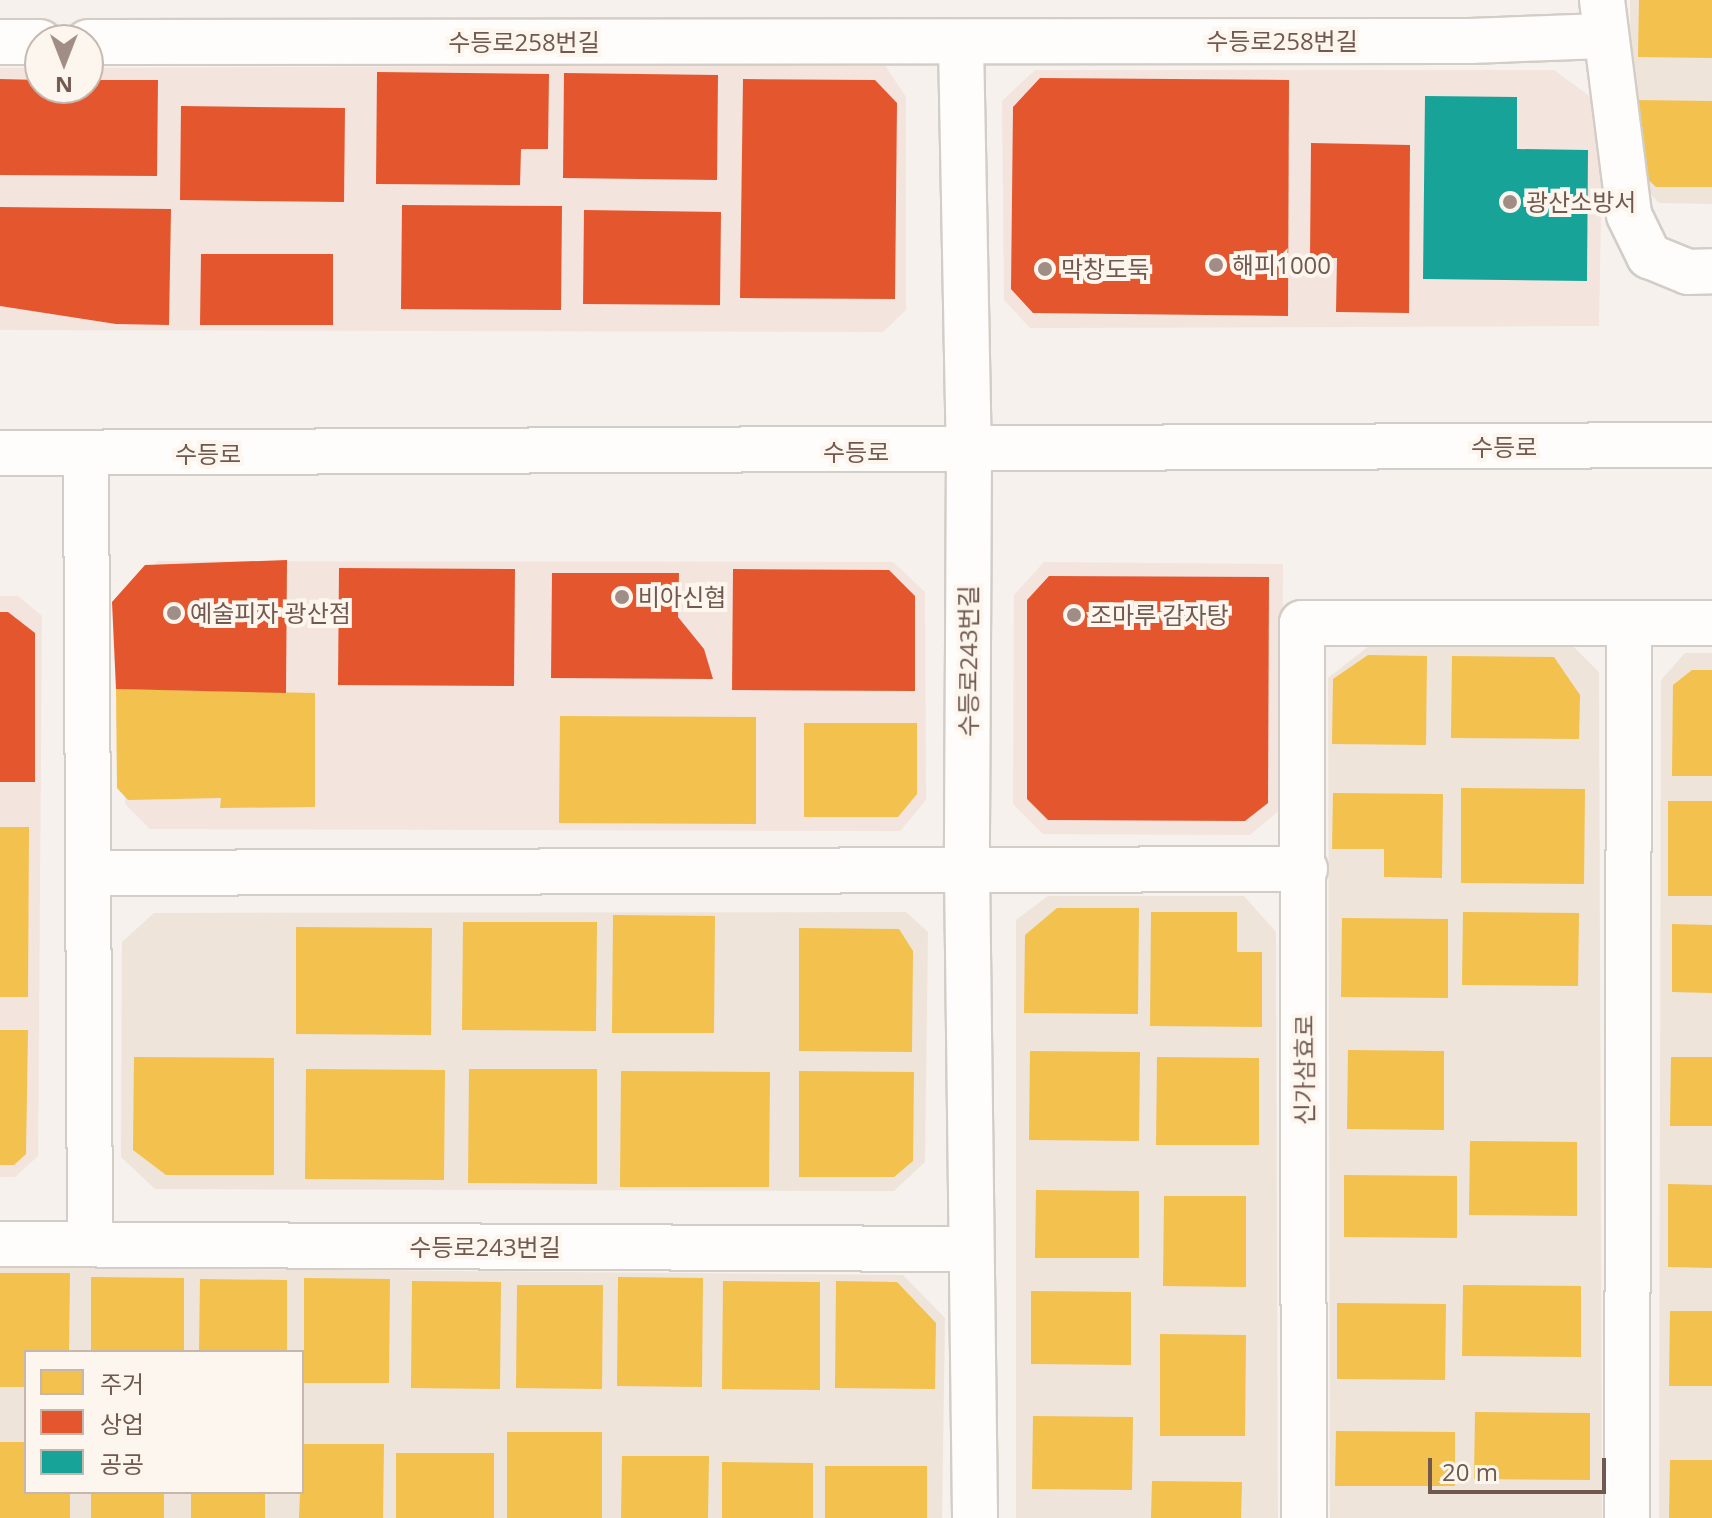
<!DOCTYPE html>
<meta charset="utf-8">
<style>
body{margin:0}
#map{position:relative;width:1712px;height:1518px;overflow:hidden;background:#f6f1ec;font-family:"Open Sans","Noto Sans KR",sans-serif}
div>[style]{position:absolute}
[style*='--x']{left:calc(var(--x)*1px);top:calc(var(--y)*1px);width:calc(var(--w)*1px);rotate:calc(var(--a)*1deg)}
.residential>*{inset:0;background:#eee4da}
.commercial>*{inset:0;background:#f3e4de}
.homes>*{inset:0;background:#f2c14e}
.shops>*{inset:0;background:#e4572e}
.public>*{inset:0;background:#17a398}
.roads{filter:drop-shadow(2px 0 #d3cdc7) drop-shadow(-2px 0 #d3cdc7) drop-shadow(0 2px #d3cdc7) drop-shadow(0 -2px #d3cdc7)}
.street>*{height:44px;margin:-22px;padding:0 22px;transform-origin:22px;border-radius:22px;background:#fefdfc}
.secondary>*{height:44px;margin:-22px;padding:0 22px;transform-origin:22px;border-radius:22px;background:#fefdfc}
.dots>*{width:22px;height:22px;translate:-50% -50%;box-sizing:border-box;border:4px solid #fdf6ee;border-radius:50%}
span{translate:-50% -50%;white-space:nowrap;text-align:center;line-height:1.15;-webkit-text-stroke:8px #fdf6ee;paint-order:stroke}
.street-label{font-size:24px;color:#71594f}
.poi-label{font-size:24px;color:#71594f}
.left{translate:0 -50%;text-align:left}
.legend{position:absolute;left:24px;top:1350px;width:280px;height:144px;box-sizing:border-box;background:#fdf6ee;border:2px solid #c5b7ae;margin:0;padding:10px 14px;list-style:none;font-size:24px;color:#71594f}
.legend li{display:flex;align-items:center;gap:16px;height:40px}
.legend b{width:40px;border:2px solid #c5b7ae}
.north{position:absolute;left:24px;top:24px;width:80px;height:80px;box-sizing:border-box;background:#fdf6ee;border:2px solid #c5b7ae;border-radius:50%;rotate:180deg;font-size:22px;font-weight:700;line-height:32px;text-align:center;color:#71594f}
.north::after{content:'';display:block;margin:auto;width:28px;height:36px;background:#a08e86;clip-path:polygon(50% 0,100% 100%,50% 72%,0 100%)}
.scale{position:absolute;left:1428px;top:1458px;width:178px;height:36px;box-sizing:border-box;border:4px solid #71594f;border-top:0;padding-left:10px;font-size:24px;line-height:28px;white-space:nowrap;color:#71594f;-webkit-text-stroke:6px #fdf6ee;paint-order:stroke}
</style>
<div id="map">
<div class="residential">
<i style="clip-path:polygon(1630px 0,1712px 0,1712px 204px,1659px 203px,1632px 175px)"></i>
<i style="clip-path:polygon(1369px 646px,1573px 646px,1599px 672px,1602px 1518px,1330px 1518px,1328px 678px)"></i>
<i style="clip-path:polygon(1685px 653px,1712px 653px,1712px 1518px,1659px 1518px,1661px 680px)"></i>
<i style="clip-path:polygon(1048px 896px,1244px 896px,1276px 932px,1278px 1518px,1016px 1518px,1016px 920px)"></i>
<i style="clip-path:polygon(906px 912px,928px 932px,925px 1162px,894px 1191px,155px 1189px,121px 1157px,122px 942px,154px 913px)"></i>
<i style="clip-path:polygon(evenodd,0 1267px,903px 1275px,945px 1318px,942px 1518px,0 1518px,0 1267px,26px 1352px,302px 1352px,302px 1492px,26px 1492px,26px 1352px)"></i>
</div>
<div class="commercial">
<i style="clip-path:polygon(884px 64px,906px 97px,906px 310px,883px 332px,0 330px,0 68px,40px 68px,40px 88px,88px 88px,88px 68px)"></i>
<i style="clip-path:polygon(1035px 70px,1554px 70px,1603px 106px,1599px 326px,1030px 328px,1004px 300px,1002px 101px)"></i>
<i style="clip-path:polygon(158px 561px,893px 562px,925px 592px,926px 800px,900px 831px,150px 829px,125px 804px,124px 597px)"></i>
<i style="clip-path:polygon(1044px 562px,1283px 564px,1281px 809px,1250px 835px,1043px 834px,1013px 804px,1014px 595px)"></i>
<i style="clip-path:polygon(0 596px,18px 596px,42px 616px,38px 1156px,15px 1177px,0 1177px)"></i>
</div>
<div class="homes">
<i style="clip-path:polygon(1639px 0,1712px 0,1712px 58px,1638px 57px)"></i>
<i style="clip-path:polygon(1636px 100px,1712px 101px,1712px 187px,1656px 187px,1635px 167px)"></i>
<i style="clip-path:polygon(1368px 655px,1427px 656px,1426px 745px,1332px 744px,1333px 679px)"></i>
<i style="clip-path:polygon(1452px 656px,1554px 657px,1580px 695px,1579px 739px,1451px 738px)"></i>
<i style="clip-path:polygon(1692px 670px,1712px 670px,1712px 776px,1672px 776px,1673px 685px)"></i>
<i style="clip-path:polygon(116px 689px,315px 693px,315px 807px,220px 808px,221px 798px,128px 800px,117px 788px)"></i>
<i style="clip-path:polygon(560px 716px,756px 717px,756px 824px,559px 823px)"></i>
<i style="clip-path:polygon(804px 723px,917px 723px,917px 794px,898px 817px,804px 817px)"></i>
<i style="clip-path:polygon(1461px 788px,1585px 789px,1584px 884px,1461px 883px)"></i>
<i style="clip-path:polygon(1333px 793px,1443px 794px,1442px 878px,1384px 877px,1384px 849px,1332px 849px)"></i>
<i style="clip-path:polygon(1668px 801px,1712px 801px,1712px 896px,1668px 896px)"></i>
<i style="clip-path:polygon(0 827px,29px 827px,28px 997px,0 997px)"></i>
<i style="clip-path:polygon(1057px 908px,1139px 908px,1138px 1014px,1024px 1013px,1025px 935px)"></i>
<i style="clip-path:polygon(1151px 912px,1237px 912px,1237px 952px,1262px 952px,1262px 1027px,1150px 1026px)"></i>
<i style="clip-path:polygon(1463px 912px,1579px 913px,1578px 986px,1462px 985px)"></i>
<i style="clip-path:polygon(613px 915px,715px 916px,714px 1033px,612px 1033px)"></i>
<i style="clip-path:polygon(1342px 918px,1448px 919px,1448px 998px,1341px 997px)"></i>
<i style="clip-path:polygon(463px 922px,597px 922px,596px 1031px,462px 1030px)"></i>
<i style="clip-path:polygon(1672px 924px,1712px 925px,1712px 993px,1672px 992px)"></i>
<i style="clip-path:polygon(296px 927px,432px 928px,431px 1035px,296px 1034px)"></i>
<i style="clip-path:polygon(799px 928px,899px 929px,913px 951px,912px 1052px,799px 1051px)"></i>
<i style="clip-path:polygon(0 1030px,28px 1030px,26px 1154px,14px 1165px,0 1165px)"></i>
<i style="clip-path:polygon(1348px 1050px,1444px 1051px,1444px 1130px,1347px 1129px)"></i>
<i style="clip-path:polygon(1030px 1051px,1140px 1052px,1139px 1141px,1029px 1140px)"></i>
<i style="clip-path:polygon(134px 1057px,274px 1058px,274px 1175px,166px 1175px,133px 1150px)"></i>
<i style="clip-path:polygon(1157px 1057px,1259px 1058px,1259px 1145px,1156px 1145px)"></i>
<i style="clip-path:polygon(1671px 1057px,1712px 1057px,1712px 1126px,1670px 1126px)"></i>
<i style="clip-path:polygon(306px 1069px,445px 1070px,444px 1180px,305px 1179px)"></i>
<i style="clip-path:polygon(469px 1069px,597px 1069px,597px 1184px,468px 1183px)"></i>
<i style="clip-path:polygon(621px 1071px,770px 1072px,769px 1187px,620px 1187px)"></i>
<i style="clip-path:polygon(799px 1071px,914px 1072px,913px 1161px,894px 1177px,799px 1177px)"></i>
<i style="clip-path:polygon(1470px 1141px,1577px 1142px,1577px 1216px,1469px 1215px)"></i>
<i style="clip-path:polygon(1344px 1175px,1457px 1176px,1457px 1238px,1344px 1237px)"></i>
<i style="clip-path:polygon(1668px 1184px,1712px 1185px,1712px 1268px,1668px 1267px)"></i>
<i style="clip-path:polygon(1036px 1190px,1139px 1191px,1139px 1258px,1035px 1258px)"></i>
<i style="clip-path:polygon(1164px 1196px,1246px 1196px,1246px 1287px,1163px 1286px)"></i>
<i style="clip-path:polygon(0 1273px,70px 1273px,69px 1352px,26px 1352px,26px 1387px,0 1387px)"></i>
<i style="clip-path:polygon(91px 1277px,184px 1278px,184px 1352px,91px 1352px)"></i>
<i style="clip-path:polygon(618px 1277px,703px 1278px,702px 1387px,617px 1386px)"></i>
<i style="clip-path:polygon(304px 1278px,390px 1279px,389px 1383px,304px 1383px)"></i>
<i style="clip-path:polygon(200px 1279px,287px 1280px,287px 1352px,199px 1352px)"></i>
<i style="clip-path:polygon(412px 1281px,501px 1282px,500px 1389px,411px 1388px)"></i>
<i style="clip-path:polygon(723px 1281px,820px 1282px,820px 1390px,722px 1389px)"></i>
<i style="clip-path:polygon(836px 1281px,897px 1282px,936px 1323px,935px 1389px,835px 1388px)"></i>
<i style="clip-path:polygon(517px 1285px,603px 1285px,602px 1389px,516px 1388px)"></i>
<i style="clip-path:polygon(1463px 1285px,1581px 1286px,1581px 1357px,1462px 1356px)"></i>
<i style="clip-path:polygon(1031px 1291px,1131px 1292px,1131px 1365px,1031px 1364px)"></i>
<i style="clip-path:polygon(1337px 1303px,1446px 1304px,1445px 1380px,1337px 1379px)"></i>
<i style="clip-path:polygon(1670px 1311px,1712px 1311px,1712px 1386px,1669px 1386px)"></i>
<i style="clip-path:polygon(1160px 1334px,1246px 1335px,1245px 1436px,1160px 1436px)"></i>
<i style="clip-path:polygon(1475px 1412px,1590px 1413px,1590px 1480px,1474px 1479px)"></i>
<i style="clip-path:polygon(1033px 1416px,1133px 1417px,1132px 1490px,1032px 1489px)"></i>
<i style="clip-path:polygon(1336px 1431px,1455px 1432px,1455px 1486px,1335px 1486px)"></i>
<i style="clip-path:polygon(507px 1432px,602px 1432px,602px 1518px,507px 1518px)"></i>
<i style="clip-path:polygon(0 1442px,26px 1442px,26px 1492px,70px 1492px,70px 1518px,0 1518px)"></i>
<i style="clip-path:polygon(302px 1444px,384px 1444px,383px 1518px,299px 1518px)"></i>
<i style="clip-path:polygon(396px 1453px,494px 1453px,494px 1518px,396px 1518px)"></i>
<i style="clip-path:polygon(622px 1456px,709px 1456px,708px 1518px,621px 1518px)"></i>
<i style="clip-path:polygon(1670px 1460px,1712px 1460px,1712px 1518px,1669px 1518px)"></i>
<i style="clip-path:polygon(722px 1462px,813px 1463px,813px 1518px,722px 1518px)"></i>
<i style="clip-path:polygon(825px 1466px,927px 1466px,927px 1518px,825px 1518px)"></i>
<i style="clip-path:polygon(1152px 1481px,1242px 1482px,1241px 1518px,1151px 1518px)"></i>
<i style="clip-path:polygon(91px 1492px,164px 1492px,164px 1518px,91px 1518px)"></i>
<i style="clip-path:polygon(191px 1492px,265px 1492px,265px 1518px,191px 1518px)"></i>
</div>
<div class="shops">
<i style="clip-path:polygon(377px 72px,549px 74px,548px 149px,521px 149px,520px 185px,376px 184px)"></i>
<i style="clip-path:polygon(564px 73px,718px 75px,717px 180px,563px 178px)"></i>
<i style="clip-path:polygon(1040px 78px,1289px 80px,1288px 316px,1033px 313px,1011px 289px,1013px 107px)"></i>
<i style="clip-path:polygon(0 79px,40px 80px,40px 88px,88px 88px,88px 80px,158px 80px,157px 176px,0 175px)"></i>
<i style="clip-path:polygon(743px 79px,875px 80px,897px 103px,895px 299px,740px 298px)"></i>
<i style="clip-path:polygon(181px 106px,345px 108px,344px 202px,180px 200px)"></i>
<i style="clip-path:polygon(1311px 143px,1410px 145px,1409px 313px,1336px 312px,1337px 258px,1310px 258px)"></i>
<i style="clip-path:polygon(402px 205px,562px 206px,561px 310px,401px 309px)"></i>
<i style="clip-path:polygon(0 207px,171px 209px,169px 325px,116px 324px,0 306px)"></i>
<i style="clip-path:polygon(584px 210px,721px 212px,720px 305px,583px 304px)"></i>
<i style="clip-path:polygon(201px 254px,333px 254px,333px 325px,200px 325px)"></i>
<i style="clip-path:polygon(287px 560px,286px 693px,116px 689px,112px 602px,145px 565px)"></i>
<i style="clip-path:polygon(339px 568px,515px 569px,514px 686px,338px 685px)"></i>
<i style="clip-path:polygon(733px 569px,889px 570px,915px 596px,915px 691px,732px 690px)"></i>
<i style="clip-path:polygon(552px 573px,679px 573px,678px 617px,704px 649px,713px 679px,551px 678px)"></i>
<i style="clip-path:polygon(1049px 576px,1269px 577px,1268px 803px,1245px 821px,1048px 820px,1027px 799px,1027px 600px)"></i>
<i style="clip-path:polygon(0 612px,8px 612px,35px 633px,35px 782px,0 782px)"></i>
</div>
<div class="public">
<i style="clip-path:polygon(1425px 96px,1517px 97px,1517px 149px,1588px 150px,1587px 281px,1423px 279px)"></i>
</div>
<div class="roads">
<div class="street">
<i style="--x:1602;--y:0;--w:217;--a:82.8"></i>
<i style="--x:1629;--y:215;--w:46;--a:64"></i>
<i style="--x:1649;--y:256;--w:42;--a:22.3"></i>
<i style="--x:1688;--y:272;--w:24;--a:-2"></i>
<i style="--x:0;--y:42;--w:40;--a:0"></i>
<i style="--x:88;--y:42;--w:1382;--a:-0.04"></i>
<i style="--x:1470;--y:41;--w:133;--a:-2.2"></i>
<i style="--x:961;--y:43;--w:409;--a:88.9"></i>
<i style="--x:969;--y:452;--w:418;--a:90.3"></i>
<i style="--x:967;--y:870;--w:648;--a:89.29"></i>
<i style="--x:86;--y:454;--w:790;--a:89.71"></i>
<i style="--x:89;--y:873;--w:1216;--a:-0.19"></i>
<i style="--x:0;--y:1244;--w:971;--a:0.3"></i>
<i style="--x:1304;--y:1518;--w:895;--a:-90.13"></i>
<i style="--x:1302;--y:623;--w:410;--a:0"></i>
<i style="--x:1627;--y:1518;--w:895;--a:-89.87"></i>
</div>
<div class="secondary">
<i style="--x:0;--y:453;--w:1712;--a:-0.27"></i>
</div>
</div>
<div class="dots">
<i style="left:1510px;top:202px;background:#a08e86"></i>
<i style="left:1216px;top:265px;background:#a08e86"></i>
<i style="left:1045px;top:269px;background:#a08e86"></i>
<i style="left:622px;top:597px;background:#a08e86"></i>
<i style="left:174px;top:613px;background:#a08e86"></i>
<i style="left:1074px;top:615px;background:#a08e86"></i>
</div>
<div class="street-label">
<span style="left:1282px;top:41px">수등로258번길</span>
<span style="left:524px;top:42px">수등로258번길</span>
<span style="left:1504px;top:447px">수등로</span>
<span style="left:856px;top:452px">수등로</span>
<span style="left:208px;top:454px">수등로</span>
<span style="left:968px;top:661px;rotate:-90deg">수등로243번길</span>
<span style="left:1304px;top:1070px;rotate:-90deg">신가삼효로</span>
<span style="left:485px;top:1247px">수등로243번길</span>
</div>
<div class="poi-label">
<span class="left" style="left:1526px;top:202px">광산소방서</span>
<span class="left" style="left:1232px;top:265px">해피1000</span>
<span class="left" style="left:1061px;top:269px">막창도둑</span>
<span class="left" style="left:638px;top:597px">비아신협</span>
<span class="left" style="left:190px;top:613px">예술피자 광산점</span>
<span class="left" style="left:1090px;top:615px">조마루 감자탕</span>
</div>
<ul class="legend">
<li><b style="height:22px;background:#f2c14e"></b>주거</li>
<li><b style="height:22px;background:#e4572e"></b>상업</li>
<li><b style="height:22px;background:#17a398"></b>공공</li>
</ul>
<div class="north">N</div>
<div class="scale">20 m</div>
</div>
